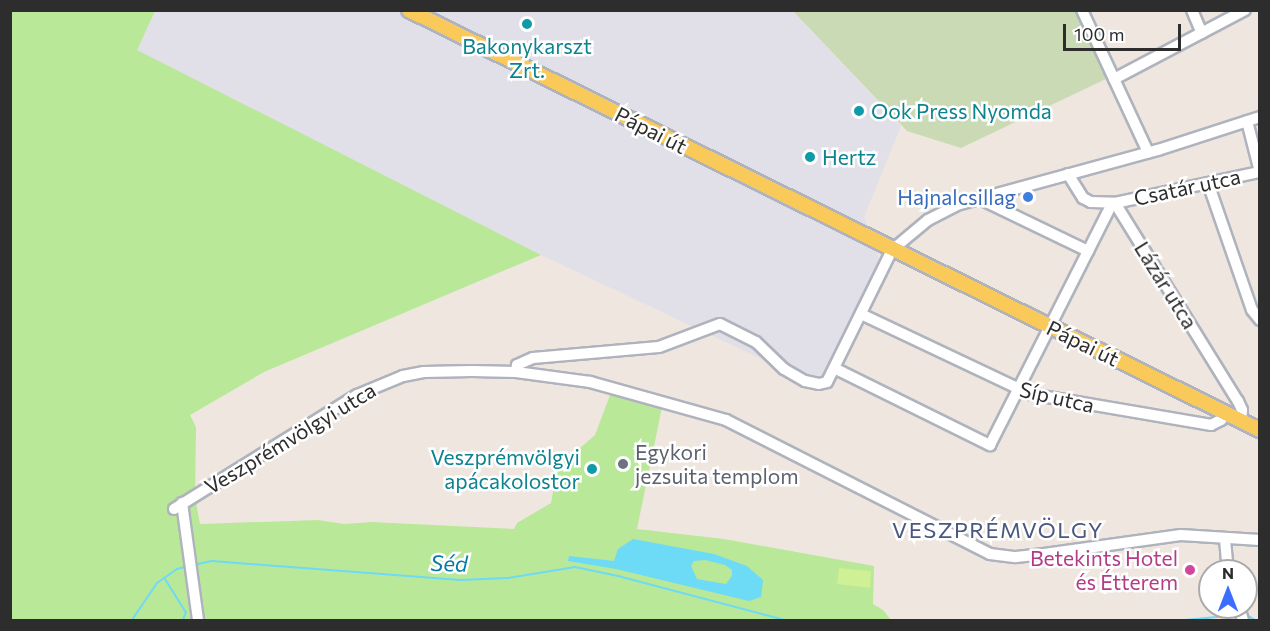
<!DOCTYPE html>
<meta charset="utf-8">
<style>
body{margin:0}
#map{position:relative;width:1270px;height:631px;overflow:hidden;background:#efe7df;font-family:Commissioner,sans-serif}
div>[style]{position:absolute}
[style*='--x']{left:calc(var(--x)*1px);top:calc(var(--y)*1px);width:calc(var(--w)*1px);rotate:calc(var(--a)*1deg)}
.industrial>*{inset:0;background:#e1dfe7}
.green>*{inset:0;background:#b9e899}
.cemetery>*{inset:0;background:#c9dab5}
.pitch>*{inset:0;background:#cff094}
.water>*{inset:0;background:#6ddaf6}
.stream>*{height:2px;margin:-1px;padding:0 1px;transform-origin:1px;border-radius:1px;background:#6ddaf6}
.roads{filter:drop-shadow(2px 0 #afb3bd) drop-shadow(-2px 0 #afb3bd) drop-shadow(0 2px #afb3bd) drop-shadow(0 -2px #afb3bd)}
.minor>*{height:10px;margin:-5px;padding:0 5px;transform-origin:5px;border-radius:5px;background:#fff}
.major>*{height:14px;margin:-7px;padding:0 7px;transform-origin:7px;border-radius:7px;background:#f9c95a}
.dots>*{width:16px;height:16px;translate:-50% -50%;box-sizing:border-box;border:3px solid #fff;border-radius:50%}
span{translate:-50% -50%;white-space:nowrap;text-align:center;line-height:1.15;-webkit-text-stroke:5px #fff;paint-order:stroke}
.culture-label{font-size:21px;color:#0d838f}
.left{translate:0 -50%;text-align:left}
.right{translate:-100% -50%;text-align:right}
.street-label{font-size:21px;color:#2d2d2d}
.shop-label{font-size:21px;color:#366cbe}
.worship-label{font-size:21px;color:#5b616d}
.hotel-label{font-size:21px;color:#b23c85}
.neighbourhood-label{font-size:22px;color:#4a5781;letter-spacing:1.5px}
.water-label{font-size:22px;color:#067ba8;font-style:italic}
.frame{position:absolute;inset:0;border:12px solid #2d2d2d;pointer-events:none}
.north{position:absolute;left:1198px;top:559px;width:60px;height:60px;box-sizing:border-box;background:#fff;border:2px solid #ababab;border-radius:50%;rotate:0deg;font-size:16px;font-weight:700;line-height:24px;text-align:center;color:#2d2d2d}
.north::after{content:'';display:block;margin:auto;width:21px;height:27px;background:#3c6dff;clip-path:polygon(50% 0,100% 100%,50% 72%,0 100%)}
.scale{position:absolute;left:1063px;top:24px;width:118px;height:27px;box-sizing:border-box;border:3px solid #2d2d2d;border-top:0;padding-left:8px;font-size:18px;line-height:21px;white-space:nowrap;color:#2d2d2d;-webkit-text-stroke:4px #fff;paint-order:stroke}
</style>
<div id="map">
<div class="industrial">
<i style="clip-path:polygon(155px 11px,793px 11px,901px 126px,864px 217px,880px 261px,825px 389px,541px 255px,136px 51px)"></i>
</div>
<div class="green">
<i style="clip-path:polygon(10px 11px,155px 11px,137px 50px,541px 255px,264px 372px,190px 415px,196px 427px,195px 497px,200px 524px,318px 520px,344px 524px,372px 522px,514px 529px,517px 523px,551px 503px,556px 475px,565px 461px,595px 435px,610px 395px,662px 407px,637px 529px,724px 539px,874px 566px,873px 604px,883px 610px,891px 620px,11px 620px)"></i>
</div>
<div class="cemetery">
<i style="clip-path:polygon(793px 11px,1076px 11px,1108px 78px,961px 148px,907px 131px)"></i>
</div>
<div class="pitch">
<i style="clip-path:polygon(839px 568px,871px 571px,870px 588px,837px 584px)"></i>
</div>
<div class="water">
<i style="clip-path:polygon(evenodd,633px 539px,714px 554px,747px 566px,763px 580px,761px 597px,749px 601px,616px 569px,568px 561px,569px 556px,614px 561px,618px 549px,633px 539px,705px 560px,725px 565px,732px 570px,732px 576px,726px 584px,697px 579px,691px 566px,694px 561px,705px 560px)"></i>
</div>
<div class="stream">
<i style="--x:194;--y:565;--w:18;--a:-13"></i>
<i style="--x:212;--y:561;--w:249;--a:4.4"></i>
<i style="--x:460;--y:580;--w:48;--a:-2.4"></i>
<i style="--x:508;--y:578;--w:68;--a:-9.3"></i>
<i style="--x:575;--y:567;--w:44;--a:11.8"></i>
<i style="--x:618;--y:576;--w:172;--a:14.8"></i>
<i style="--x:165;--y:579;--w:39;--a:58"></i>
<i style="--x:186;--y:612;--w:9;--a:111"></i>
<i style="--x:1247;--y:615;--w:9;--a:32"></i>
<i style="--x:132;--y:620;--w:45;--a:-56"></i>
<i style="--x:157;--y:583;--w:24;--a:-35"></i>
<i style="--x:177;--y:569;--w:11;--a:-15"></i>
<i style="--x:1185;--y:620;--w:53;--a:-5.4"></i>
</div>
<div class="roads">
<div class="minor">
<i style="--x:1082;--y:10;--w:157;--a:65.1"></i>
<i style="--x:1192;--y:10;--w:25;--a:67"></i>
<i style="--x:1114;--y:79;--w:148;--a:-27.8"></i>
<i style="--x:1247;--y:121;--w:53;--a:75.7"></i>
<i style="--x:1068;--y:174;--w:28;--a:58"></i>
<i style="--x:1083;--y:198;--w:9;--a:27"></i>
<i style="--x:1091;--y:202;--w:24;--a:2"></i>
<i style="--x:1115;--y:203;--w:148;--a:-12.1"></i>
<i style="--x:1208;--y:183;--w:134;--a:70.9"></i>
<i style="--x:1252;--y:310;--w:13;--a:51"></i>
<i style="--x:980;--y:199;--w:120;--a:25.7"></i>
<i style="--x:1115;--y:203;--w:233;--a:58.2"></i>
<i style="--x:1238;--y:401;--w:10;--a:66"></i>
<i style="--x:1242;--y:410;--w:11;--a:95"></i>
<i style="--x:861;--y:314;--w:187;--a:25.3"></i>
<i style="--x:1030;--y:394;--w:184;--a:9.7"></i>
<i style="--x:1211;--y:425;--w:11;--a:-27"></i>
<i style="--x:1221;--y:420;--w:9;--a:-49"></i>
<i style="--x:836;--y:369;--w:172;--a:26.3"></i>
<i style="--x:990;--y:445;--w:264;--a:-63.2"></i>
<i style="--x:516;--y:372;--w:7;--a:-82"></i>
<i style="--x:517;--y:365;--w:17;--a:-24"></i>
<i style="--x:533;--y:358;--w:126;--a:-5"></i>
<i style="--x:659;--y:347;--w:65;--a:-20.7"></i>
<i style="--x:720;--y:324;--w:40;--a:26.6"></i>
<i style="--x:756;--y:342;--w:39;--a:44"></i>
<i style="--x:784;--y:369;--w:24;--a:30"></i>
<i style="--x:805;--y:381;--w:14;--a:12"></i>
<i style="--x:819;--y:384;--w:8;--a:-14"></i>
<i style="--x:827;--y:382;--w:147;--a:-63.8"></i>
<i style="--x:892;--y:250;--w:47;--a:-39.8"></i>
<i style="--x:928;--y:220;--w:36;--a:-27"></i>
<i style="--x:960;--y:204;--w:205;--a:-15.3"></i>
<i style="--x:1158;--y:150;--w:107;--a:-17.9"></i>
<i style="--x:182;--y:503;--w:118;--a:82.2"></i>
<i style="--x:174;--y:509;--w:216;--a:-31.9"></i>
<i style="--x:357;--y:395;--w:50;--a:-22.4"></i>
<i style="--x:403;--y:376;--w:21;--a:-11"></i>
<i style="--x:424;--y:372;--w:48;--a:-1.2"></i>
<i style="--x:472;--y:371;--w:44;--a:1.3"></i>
<i style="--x:516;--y:372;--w:75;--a:7.7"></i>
<i style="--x:590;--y:382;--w:141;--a:15.6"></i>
<i style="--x:726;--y:420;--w:296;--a:26.9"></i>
<i style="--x:990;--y:554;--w:26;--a:7"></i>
<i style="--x:1016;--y:557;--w:28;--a:-6"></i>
<i style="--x:1044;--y:554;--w:138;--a:-7.9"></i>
<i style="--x:1181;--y:535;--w:79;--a:3.6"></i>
<i style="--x:1225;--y:539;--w:32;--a:85"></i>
<i style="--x:1239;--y:607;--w:14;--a:73"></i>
</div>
<div class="major">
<i style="--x:409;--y:10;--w:949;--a:26.27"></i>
</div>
</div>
<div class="dots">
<i style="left:527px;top:24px;background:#0f9aa8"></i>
<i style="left:859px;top:111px;background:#0f9aa8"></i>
<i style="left:810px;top:157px;background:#0f9aa8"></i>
<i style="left:1028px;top:197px;background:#3f7fe0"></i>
<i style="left:623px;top:464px;background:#6b7280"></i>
<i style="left:592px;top:469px;background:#0f9aa8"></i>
<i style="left:1190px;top:570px;background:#d1479c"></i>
</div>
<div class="culture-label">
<span style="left:527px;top:58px">Bakonykarszt<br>Zrt.</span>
<span class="left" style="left:871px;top:111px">Ook Press Nyomda</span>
<span class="left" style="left:822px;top:157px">Hertz</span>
<span class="right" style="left:580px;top:469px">Veszprémvölgyi<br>apácakolostor</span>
</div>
<div class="street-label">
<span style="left:651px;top:130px;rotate:27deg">Pápai út</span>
<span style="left:1187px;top:187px;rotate:-12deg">Csatár utca</span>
<span style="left:1166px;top:285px;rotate:58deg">Lázár utca</span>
<span style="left:1083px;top:343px;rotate:26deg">Pápai út</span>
<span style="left:1057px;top:397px;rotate:13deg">Síp utca</span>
<span style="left:290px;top:438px;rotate:-31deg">Veszprémvölgyi utca</span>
</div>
<div class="shop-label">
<span class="right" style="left:1016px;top:197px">Hajnalcsillag</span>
</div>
<div class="worship-label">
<span class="left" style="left:635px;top:464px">Egykori<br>jezsuita templom</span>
</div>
<div class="hotel-label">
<span class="right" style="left:1178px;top:570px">Betekints Hotel<br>és Étterem</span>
</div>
<div class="neighbourhood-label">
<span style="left:998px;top:530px">VESZPRÉMVÖLGY</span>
</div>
<div class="water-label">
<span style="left:449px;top:563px;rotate:1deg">Séd</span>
</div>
<div class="frame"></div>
<div class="north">N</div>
<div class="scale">100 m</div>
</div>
